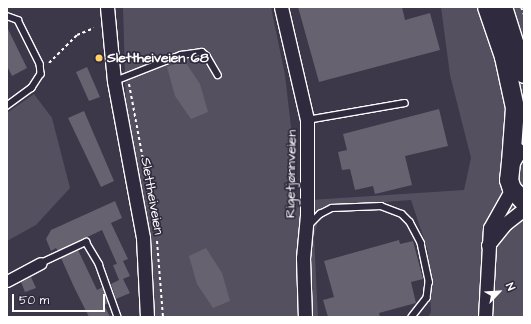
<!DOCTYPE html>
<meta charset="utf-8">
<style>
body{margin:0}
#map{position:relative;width:531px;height:324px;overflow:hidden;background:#3c3749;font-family:"Architects Daughter",sans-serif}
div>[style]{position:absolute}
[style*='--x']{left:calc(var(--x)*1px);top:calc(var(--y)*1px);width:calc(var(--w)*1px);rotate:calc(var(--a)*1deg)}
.green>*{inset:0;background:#555060}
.building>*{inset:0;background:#666270}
.path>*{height:2px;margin-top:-1px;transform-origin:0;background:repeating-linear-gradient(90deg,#fff 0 3px,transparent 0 6px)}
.roads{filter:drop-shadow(1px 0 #fff) drop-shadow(-1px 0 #fff) drop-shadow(0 1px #fff) drop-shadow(0 -1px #fff)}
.service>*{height:5.5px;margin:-2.75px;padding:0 2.75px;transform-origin:2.75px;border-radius:2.75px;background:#2f2a3d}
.minor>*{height:11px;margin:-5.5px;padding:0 5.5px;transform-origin:5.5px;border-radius:5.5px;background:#2f2a3d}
.tertiary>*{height:13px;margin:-6.5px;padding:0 6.5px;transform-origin:6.5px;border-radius:6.5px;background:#2f2a3d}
.trunk>*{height:18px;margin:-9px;padding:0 9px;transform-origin:9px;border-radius:9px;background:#2f2a3d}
.dots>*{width:11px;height:11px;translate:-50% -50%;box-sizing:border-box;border:2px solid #2f2a3d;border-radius:50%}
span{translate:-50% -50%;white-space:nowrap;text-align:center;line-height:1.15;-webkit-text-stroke:3.5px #2f2a3d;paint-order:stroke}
.poi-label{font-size:14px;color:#fff;font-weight:700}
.left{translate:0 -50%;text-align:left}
.street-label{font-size:14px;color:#fff}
.frame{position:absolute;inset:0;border:8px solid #fff;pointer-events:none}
.north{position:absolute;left:479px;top:272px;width:40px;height:40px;-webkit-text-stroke:3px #2f2a3d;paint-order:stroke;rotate:65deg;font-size:11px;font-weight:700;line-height:16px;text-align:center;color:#fff}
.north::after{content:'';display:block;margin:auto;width:14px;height:18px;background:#fff;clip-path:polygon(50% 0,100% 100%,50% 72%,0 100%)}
.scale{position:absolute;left:12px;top:294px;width:93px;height:18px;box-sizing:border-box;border:2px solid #fff;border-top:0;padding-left:5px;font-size:12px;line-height:14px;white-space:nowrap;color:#fff;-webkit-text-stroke:3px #2f2a3d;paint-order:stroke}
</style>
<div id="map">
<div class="green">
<i style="clip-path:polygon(123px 7px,271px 7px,285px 75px,295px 162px,295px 201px,464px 190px,471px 158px,450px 75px,441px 7px,524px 7px,524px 317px,428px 317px,431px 312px,428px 251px,411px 200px,322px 207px,314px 236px,318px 317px,145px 317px,127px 141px)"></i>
<i style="clip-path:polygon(34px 94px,52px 118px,70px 188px,36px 225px,7px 241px,7px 113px)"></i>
</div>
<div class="building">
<i style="clip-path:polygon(298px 7px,402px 7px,405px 20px,430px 13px,440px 50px,319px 82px)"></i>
<i style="clip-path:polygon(7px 27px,27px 68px,12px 76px,7px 66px)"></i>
<i style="clip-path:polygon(184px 60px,200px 84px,208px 112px,191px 119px,175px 96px,167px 67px)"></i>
<i style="clip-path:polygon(87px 67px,100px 97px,89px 101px,76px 72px)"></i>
<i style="clip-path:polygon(439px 109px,448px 146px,405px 156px,412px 185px,375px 194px,373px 186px,355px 190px,350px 169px,342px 170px,338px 152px,347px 150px,343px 134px)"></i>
<i style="clip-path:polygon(84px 111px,114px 181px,101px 187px,68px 118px)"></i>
<i style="clip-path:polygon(115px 201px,122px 218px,111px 223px,128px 259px,123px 261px,130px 276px,123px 279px,130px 293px,116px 299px,111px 284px,119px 280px,113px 265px,117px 264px,102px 230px,58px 251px,56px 248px,51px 251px,46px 239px,51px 230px)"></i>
<i style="clip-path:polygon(399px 240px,400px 244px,413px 241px,423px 279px,411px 282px,416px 303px,379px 313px,380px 317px,328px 317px,323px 300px,334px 297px,324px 261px)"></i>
<i style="clip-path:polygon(206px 248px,222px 273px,230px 301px,213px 308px,197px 284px,189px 256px)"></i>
<i style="clip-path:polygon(78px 250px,97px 290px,103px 287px,108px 303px,104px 305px,110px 317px,89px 317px,74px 287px,61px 258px)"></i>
<i style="clip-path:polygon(31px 277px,36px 288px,25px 292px,21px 282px)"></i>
</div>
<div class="path">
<i style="--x:521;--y:7;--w:9;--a:69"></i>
<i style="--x:49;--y:63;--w:40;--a:-45"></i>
<i style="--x:77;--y:35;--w:18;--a:-22"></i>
<i style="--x:129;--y:84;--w:105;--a:79.5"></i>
<i style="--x:157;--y:241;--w:76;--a:85.5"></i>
</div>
<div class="roads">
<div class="service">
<i style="--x:7;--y:16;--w:12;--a:20"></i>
<i style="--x:18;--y:20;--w:49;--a:63.4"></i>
<i style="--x:40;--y:64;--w:10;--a:84"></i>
<i style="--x:41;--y:74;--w:17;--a:123"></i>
<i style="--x:32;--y:88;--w:31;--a:144"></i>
<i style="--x:115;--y:81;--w:71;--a:-21.5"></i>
<i style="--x:181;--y:55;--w:21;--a:-8"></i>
<i style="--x:202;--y:52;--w:6;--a:39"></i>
<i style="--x:207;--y:56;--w:22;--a:60"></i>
<i style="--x:307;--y:120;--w:99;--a:-9.8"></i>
<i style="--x:306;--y:228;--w:20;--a:-45"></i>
<i style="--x:320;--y:214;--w:13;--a:-27"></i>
<i style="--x:332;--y:208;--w:49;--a:-2.3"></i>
<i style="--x:381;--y:206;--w:22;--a:21"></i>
<i style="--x:402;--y:214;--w:11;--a:45"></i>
<i style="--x:410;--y:222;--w:24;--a:62"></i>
<i style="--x:421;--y:243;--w:40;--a:78"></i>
<i style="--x:429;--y:282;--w:16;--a:97"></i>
<i style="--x:427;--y:298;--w:24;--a:128"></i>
<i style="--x:41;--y:263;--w:50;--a:-25"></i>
<i style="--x:86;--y:242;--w:26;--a:59"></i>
<i style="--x:99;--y:264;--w:56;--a:70.3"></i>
</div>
<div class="minor">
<i style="--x:7;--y:281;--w:38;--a:-28"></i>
</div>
<div class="tertiary">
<i style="--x:107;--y:7;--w:74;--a:84.6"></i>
<i style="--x:114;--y:81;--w:160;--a:79.5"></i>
<i style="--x:143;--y:238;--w:79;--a:87.1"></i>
<i style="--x:281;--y:7;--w:116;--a:77"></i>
<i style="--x:307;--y:120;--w:95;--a:90"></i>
<i style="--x:307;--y:215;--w:43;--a:95.3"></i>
<i style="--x:303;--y:258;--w:59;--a:88.1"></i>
<i style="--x:488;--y:245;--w:27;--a:-51"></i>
<i style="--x:505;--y:224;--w:24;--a:-38"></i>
<i style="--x:485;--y:317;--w:89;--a:-86.8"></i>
<i style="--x:490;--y:228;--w:45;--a:-60.6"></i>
</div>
<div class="trunk">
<i style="--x:487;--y:7;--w:53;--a:71.2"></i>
<i style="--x:504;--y:57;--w:52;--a:77.8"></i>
<i style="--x:515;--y:108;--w:54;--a:94.2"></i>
<i style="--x:503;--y:7;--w:70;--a:72.6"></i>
<i style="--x:517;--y:152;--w:12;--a:121"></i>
<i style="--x:511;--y:162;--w:18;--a:96"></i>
<i style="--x:509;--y:180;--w:9;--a:72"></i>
<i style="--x:512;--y:189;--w:18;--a:47"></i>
</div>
</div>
<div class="dots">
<i style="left:99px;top:58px;background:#ffd166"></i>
</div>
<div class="poi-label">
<span class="left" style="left:107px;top:58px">Slettheiveien 68</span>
</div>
<div class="street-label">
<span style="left:291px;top:174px;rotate:-89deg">Rigetjønnveien</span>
<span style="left:152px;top:196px;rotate:80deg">Slettheiveien</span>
</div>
<div class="frame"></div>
<div class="north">N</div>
<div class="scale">50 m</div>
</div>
